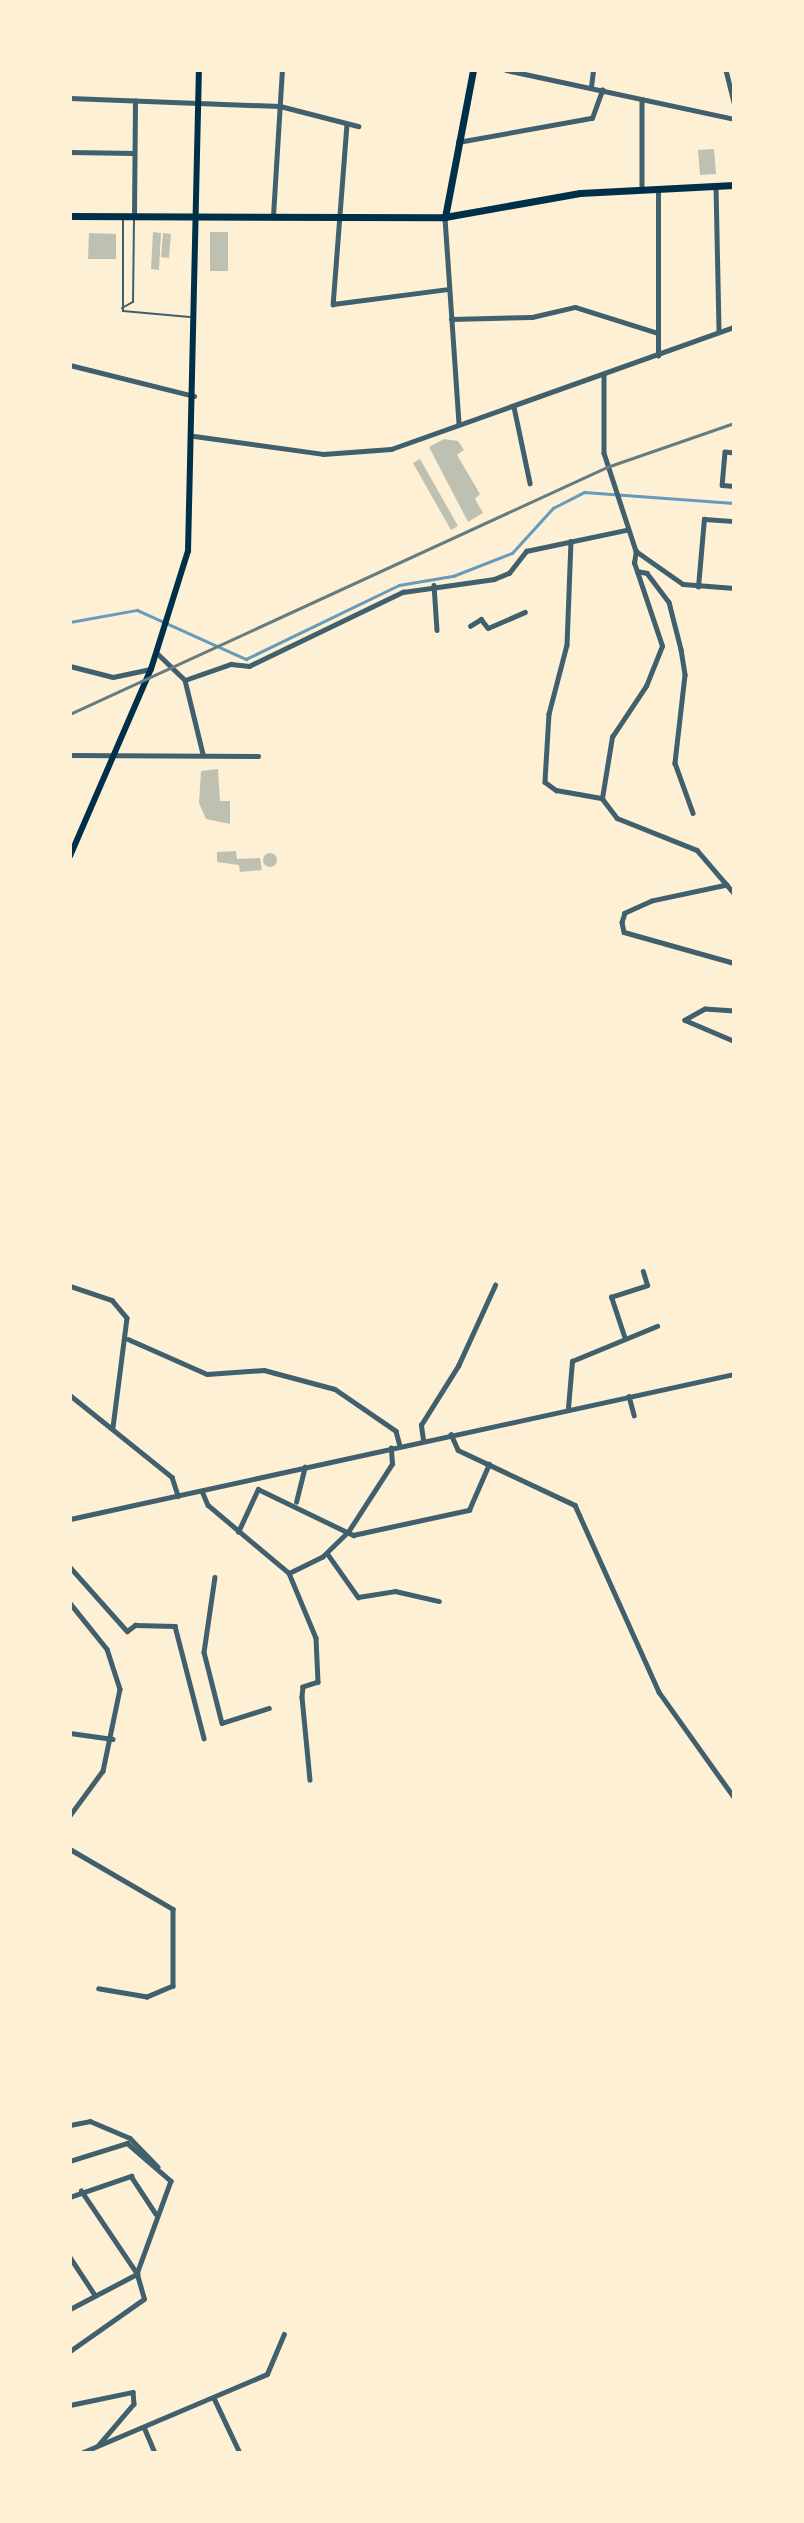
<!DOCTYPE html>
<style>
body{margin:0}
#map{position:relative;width:804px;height:2523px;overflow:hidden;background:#fdf0d5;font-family:Figtree,sans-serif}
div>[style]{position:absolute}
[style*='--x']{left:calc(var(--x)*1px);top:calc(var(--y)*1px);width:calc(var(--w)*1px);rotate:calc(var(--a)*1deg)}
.stream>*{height:2.5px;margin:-1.25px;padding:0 1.25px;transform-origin:1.25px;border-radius:1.25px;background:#669bbc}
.building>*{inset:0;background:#bec0b2}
.round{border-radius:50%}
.service>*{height:2px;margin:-1px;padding:0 1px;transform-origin:1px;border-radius:1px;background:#3f606c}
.minor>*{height:4.5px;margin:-2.25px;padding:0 2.25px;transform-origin:2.25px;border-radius:2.25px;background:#3f606c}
.tertiary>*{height:5px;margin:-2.5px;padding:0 2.5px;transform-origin:2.5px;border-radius:2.5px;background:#3f606c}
.primary>*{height:6px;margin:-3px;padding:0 3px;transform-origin:3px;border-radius:3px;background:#003049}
.trunk>*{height:7px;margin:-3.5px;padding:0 3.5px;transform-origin:3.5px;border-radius:3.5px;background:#003049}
.rail>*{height:2.5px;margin:-1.25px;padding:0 1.25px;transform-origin:1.25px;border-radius:1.25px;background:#657d81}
span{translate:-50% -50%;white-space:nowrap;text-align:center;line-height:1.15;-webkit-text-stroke:5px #fdf0d5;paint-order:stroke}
.frame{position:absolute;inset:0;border:72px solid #fdf0d5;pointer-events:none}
</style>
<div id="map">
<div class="stream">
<i style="--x:70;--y:622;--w:68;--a:-10.2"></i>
<i style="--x:137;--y:610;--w:120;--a:24.2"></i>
<i style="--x:246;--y:659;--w:170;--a:-25.8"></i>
<i style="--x:399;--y:585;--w:55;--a:-9.5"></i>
<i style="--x:453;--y:576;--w:63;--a:-21.3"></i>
<i style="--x:512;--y:553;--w:61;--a:-47.7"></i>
<i style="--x:553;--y:508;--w:35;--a:-27"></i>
<i style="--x:584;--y:492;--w:150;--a:4.2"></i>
</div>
<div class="building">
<i style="clip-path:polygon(714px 149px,716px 174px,700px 175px,698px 150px)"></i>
<i style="clip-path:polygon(153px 232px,161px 233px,159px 270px,151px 269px)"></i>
<i style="clip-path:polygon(210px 232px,228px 232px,228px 271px,210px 271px)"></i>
<i style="clip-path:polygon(89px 233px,116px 234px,116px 259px,88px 259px)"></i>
<i style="clip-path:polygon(163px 233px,171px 234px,169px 258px,161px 257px)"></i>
<i style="clip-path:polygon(444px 439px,458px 441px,464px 450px,457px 455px,480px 494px,475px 499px,483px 513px,468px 522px,429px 447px)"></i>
<i style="clip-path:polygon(420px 459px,458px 526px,451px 530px,413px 463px)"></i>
<i style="clip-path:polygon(218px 769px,220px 801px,230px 801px,230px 824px,206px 819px,199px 803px,201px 771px)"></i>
<i style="clip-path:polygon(236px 851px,237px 859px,260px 858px,262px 870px,240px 872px,239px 865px,217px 862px,217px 852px)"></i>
<i class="round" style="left:263px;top:853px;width:14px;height:14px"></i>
</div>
<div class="service">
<i style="--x:123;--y:218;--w:93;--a:90"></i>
<i style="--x:123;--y:311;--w:67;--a:5.1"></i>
<i style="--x:122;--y:308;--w:13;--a:-29"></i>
<i style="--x:133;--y:302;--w:84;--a:-89.3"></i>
</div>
<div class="minor">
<i style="--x:726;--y:70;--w:34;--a:76"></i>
<i style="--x:591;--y:87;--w:17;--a:-83"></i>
<i style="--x:70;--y:98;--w:210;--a:2.2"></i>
<i style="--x:280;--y:106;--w:81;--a:14.4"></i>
<i style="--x:642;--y:99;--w:90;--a:90"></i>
<i style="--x:347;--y:124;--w:181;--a:94.4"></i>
<i style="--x:333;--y:304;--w:117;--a:-7.4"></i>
<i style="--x:458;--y:142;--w:136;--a:-10.2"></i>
<i style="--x:592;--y:118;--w:30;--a:-70"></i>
<i style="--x:70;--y:152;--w:64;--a:0.9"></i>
<i style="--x:716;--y:186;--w:146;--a:88.8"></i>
<i style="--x:134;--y:216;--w:115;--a:-89.5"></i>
<i style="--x:273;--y:216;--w:146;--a:-86.5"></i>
<i style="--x:445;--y:218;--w:207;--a:86.1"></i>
<i style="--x:451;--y:319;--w:81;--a:-1.4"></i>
<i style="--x:532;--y:317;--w:44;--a:-13.1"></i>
<i style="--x:575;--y:307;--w:87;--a:17.4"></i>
<i style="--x:658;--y:356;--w:167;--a:-90"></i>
<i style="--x:70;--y:365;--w:128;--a:14"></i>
<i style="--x:604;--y:375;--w:78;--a:90"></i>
<i style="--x:604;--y:453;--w:103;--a:71.9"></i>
<i style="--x:636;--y:551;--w:57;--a:35.1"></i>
<i style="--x:683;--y:584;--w:51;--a:4.5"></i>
<i style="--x:514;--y:407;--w:78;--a:78.1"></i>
<i style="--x:734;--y:453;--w:9;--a:-174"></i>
<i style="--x:725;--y:452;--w:33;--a:95"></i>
<i style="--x:722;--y:485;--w:12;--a:5"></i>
<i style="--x:571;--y:541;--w:104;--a:92.2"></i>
<i style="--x:567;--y:645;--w:71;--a:104.6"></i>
<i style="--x:549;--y:714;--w:68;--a:93.4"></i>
<i style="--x:545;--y:782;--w:14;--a:36"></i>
<i style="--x:556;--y:790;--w:47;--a:9.9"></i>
<i style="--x:602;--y:798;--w:25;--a:53"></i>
<i style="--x:617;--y:818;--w:86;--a:21.8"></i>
<i style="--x:697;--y:850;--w:57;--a:49.3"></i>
<i style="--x:637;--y:571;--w:10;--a:11"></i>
<i style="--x:647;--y:573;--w:36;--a:53"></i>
<i style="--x:669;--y:602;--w:49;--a:75.7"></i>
<i style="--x:681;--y:649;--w:26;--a:81"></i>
<i style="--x:685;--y:675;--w:89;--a:96.5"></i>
<i style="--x:675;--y:763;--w:53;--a:70.2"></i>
<i style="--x:434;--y:585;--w:45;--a:86.2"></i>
<i style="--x:698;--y:587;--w:68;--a:-85"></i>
<i style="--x:704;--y:519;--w:30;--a:4"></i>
<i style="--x:470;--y:626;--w:13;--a:-32"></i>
<i style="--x:481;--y:619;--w:11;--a:52"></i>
<i style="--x:488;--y:628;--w:40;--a:-23.4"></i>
<i style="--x:156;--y:652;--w:40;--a:44"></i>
<i style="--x:185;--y:680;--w:76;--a:76.3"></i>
<i style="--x:70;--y:666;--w:44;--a:14.3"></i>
<i style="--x:113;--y:677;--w:38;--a:-12"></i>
<i style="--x:185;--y:680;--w:49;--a:-19.2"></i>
<i style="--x:231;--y:664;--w:18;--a:6"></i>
<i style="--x:249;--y:666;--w:171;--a:-25.7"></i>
<i style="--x:403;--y:592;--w:92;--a:-8.1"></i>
<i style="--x:494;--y:579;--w:16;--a:-22"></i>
<i style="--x:509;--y:573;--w:28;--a:-52"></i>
<i style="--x:526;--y:551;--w:102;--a:-11.9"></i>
<i style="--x:70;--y:755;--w:188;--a:0.3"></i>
<i style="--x:602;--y:798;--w:62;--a:-80.7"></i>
<i style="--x:612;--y:737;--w:61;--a:-56.3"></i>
<i style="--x:646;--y:686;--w:43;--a:-68.2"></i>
<i style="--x:662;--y:646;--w:88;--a:-108.6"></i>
<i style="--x:634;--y:563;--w:12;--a:-81"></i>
<i style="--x:727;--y:885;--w:77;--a:168"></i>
<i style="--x:652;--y:901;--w:30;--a:156"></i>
<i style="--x:625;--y:913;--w:9;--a:108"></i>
<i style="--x:622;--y:922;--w:10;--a:79"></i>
<i style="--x:624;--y:932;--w:114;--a:15.7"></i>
<i style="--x:734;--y:1011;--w:29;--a:-176"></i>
<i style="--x:705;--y:1009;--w:23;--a:151"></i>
<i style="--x:685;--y:1020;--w:53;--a:23.2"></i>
<i style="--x:70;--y:1286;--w:44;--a:18.4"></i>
<i style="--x:112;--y:1300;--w:23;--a:50"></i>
<i style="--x:127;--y:1318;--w:110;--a:97.3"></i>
<i style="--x:624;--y:1336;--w:41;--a:-108.4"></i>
<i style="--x:611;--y:1297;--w:38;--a:-18"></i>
<i style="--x:647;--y:1285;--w:14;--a:-107"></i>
<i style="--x:128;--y:1339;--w:86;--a:23.9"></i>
<i style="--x:207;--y:1374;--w:57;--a:-4"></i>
<i style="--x:264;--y:1370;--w:73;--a:15"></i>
<i style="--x:335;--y:1389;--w:74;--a:34.5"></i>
<i style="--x:396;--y:1431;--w:16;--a:75"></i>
<i style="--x:70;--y:1395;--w:131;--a:38.8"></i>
<i style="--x:172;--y:1477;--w:20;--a:72"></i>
<i style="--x:629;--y:1396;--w:20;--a:75"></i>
<i style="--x:568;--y:1408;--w:47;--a:-85.1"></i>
<i style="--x:572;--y:1361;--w:92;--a:-22.4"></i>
<i style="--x:451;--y:1434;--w:17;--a:66"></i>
<i style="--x:458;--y:1450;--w:129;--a:25.2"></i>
<i style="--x:575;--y:1505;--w:205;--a:65.8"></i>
<i style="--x:659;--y:1692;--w:129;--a:54.5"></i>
<i style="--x:423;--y:1440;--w:15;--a:-98"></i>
<i style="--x:421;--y:1425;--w:70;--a:-57.9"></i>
<i style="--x:458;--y:1366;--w:89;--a:-65.4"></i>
<i style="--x:202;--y:1491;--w:15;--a:67"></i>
<i style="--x:208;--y:1505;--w:106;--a:40"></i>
<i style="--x:289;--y:1573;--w:37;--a:-26"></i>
<i style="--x:322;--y:1557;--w:36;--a:-44"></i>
<i style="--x:348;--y:1532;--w:81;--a:-57.1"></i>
<i style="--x:392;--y:1464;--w:16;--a:-94"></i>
<i style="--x:296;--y:1502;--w:36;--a:-76"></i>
<i style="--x:238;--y:1532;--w:47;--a:-65.1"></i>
<i style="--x:258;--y:1489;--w:106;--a:25.8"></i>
<i style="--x:353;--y:1535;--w:119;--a:-12.2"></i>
<i style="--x:469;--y:1510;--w:50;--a:-66.5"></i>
<i style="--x:327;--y:1553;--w:54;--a:54.8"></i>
<i style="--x:358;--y:1597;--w:37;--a:-9"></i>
<i style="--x:395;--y:1591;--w:45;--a:12.8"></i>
<i style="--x:70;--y:1567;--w:86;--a:48.3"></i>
<i style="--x:127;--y:1631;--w:10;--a:-37"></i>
<i style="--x:135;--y:1625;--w:40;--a:1.4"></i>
<i style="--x:175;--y:1626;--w:116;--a:75.5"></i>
<i style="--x:289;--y:1573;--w:70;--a:67.4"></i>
<i style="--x:316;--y:1638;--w:44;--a:87.4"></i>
<i style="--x:318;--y:1682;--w:16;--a:162"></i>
<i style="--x:303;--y:1687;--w:10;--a:96"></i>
<i style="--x:302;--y:1697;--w:83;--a:84.5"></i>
<i style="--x:215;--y:1577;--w:76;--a:98.3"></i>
<i style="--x:204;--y:1652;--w:73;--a:75.8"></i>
<i style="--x:222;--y:1723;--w:49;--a:-17.7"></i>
<i style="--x:70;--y:1603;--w:59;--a:51.2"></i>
<i style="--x:107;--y:1649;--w:42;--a:72"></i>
<i style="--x:120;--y:1689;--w:84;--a:101.7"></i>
<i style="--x:103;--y:1771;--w:56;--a:126.3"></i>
<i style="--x:70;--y:1733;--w:43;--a:7.9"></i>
<i style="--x:70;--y:1849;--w:119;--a:30.2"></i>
<i style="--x:173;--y:1909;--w:77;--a:90"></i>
<i style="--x:173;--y:1986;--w:28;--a:157"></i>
<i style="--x:147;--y:1997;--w:49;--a:-170.5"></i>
<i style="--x:70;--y:2125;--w:20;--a:-11"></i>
<i style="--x:90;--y:2121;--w:43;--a:23"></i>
<i style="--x:130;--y:2138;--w:40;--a:46"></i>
<i style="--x:70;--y:2161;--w:60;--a:-17.5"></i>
<i style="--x:127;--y:2143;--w:58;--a:40.8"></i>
<i style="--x:171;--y:2181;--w:99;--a:110.1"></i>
<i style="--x:70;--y:2197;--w:65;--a:-19"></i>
<i style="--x:131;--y:2176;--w:45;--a:56.7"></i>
<i style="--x:70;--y:2257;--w:45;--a:56.7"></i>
<i style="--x:70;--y:2309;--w:76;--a:-27.6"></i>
<i style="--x:70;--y:2351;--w:90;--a:-35.1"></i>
<i style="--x:144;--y:2299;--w:26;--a:-106"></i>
<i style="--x:137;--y:2274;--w:100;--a:-124"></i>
<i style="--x:214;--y:2398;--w:61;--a:64.7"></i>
<i style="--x:70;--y:2405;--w:64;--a:-11.7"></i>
<i style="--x:133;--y:2392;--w:12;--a:85"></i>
<i style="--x:134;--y:2404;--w:54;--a:130.5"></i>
<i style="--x:144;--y:2427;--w:28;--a:67"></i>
<i style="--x:81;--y:2453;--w:202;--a:-23"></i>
<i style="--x:267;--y:2374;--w:43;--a:-67"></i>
</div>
<div class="tertiary">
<i style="--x:506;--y:70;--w:233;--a:12.1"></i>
<i style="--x:194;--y:436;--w:130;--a:7.9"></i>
<i style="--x:323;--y:454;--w:68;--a:-4.2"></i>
<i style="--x:391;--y:449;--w:364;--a:-19.6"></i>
<i style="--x:70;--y:1519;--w:680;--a:-12.32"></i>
</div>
<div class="primary">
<i style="--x:70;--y:856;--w:204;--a:-66.6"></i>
<i style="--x:151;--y:669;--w:124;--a:-72.6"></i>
<i style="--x:188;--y:551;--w:481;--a:-88.7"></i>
</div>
<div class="trunk">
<i style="--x:70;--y:216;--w:375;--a:0.2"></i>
<i style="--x:445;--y:217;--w:137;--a:-10.1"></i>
<i style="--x:580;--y:193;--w:154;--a:-3"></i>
<i style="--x:445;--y:217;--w:150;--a:-79.2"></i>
</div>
<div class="rail">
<i style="--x:70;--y:714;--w:591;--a:-24.7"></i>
<i style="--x:607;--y:467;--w:134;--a:-19.1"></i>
</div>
<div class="frame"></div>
</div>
